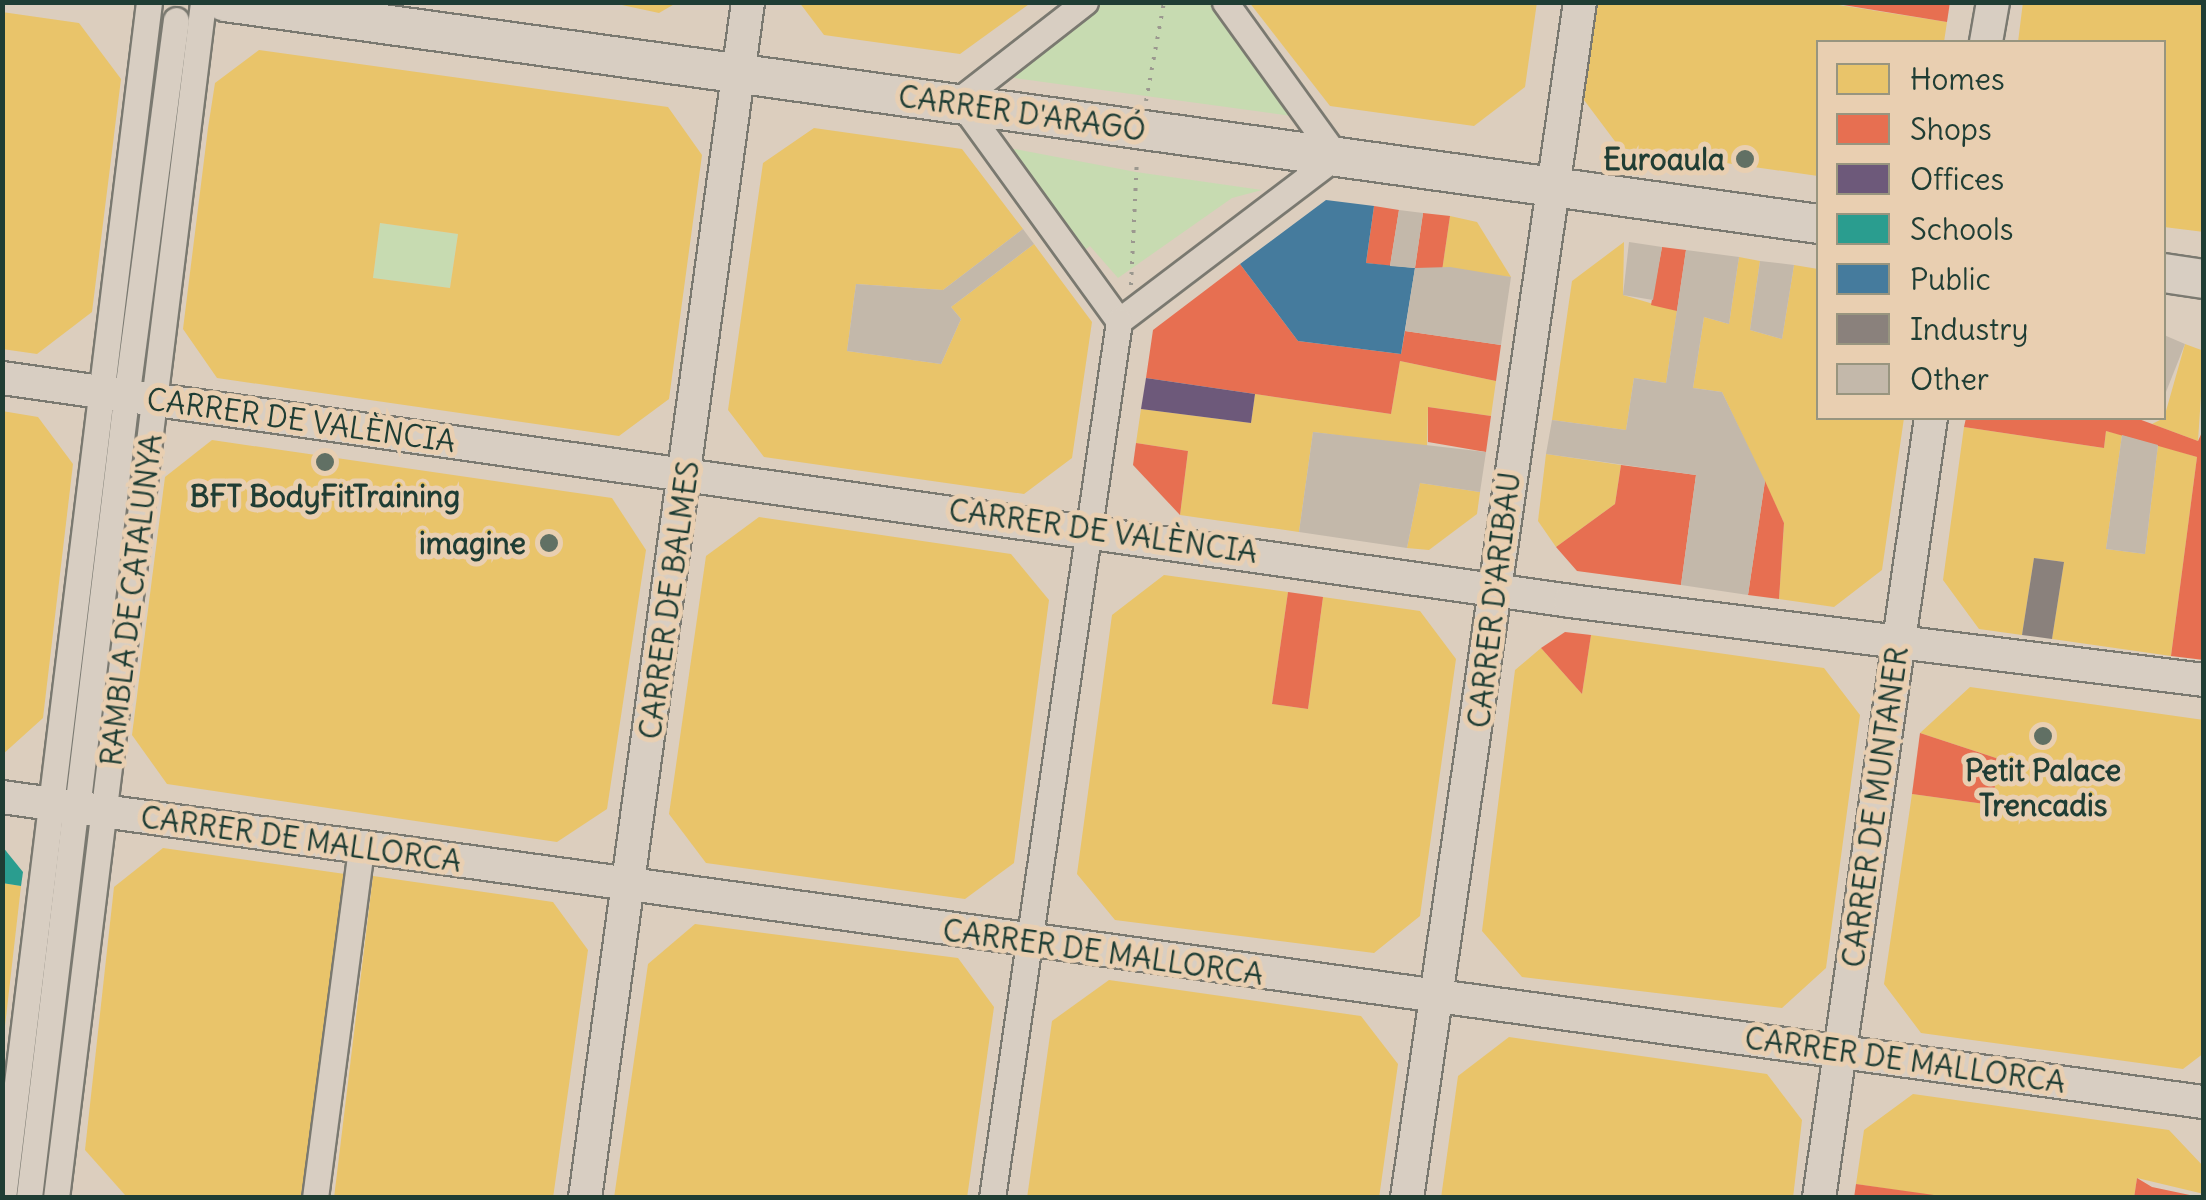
<!DOCTYPE html>
<meta charset="utf-8">
<style>
body{margin:0}
#map{position:relative;width:2206px;height:1200px;overflow:hidden;background:#dccebe;font-family:Delius,sans-serif}
div>[style]{position:absolute}
[style*='--x']{left:calc(var(--x)*1px);top:calc(var(--y)*1px);width:calc(var(--w)*1px);rotate:calc(var(--a)*1deg)}
.green>*{inset:0;background:#c7dbb1}
.homes>*{inset:0;background:#e9c46a}
.shops>*{inset:0;background:#e76f51}
.offices>*{inset:0;background:#6d597a}
.schools>*{inset:0;background:#2a9d8f}
.public>*{inset:0;background:#457b9d}
.industry>*{inset:0;background:#8a817c}
.building>*{inset:0;background:#c3b8aa}
.path>*{height:4px;margin-top:-2px;transform-origin:0;background:repeating-linear-gradient(90deg,#9b988f 0 2.5px,transparent 0 10.5px)}
.roads{filter:drop-shadow(2px 0 #7a7970) drop-shadow(-2px 0 #7a7970) drop-shadow(0 2px #7a7970) drop-shadow(0 -2px #7a7970)}
.street>*{height:25px;margin:-12.5px;padding:0 12.5px;transform-origin:12.5px;border-radius:12.5px;background:#d8cec2}
.secondary>*{height:32px;margin:-16px;padding:0 16px;transform-origin:16px;border-radius:16px;background:#d8cec2}
.primary>*{height:38px;margin:-19px;padding:0 19px;transform-origin:19px;border-radius:19px;background:#d8cec2}
.dots>*{width:28px;height:28px;translate:-50% -50%;box-sizing:border-box;border:5px solid #e9cfb1;border-radius:50%}
span{translate:-50% -50%;white-space:nowrap;text-align:center;line-height:1.15;-webkit-text-stroke:10px #e9cfb1;paint-order:stroke}
.street-label{font-size:30px;color:#1f3d34}
.poi-label{font-size:30px;color:#1f3d34;font-weight:700}
.right{translate:-100% -50%;text-align:right}
.frame{position:absolute;inset:0;border:5px solid #1f3d34;pointer-events:none}
.legend{position:absolute;left:1816px;top:40px;width:350px;height:380px;box-sizing:border-box;background:#e9cfb1;border:2px solid #98957f;margin:0;padding:12px 18px;list-style:none;font-size:30px;color:#1f3d34}
.legend li{display:flex;align-items:center;gap:20px;height:50px}
.legend b{width:50px;border:2px solid #98957f}
</style>
<div id="map">
<div class="green">
<i style="clip-path:polygon(1098px 3px,1218px 3px,1306px 118px,1000px 76px)"></i>
<i style="clip-path:polygon(1004px 147px,1136px 172px,1262px 190px,1232px 198px,1118px 278px,1090px 246px,1081px 253px)"></i>
<i style="clip-path:polygon(380px 223px,458px 234px,450px 288px,373px 278px)"></i>
</div>
<div class="homes">
<i style="clip-path:polygon(608px 2px,678px 2px,659px 13px)"></i>
<i style="clip-path:polygon(799px 2px,1032px 2px,960px 54px,824px 35px)"></i>
<i style="clip-path:polygon(1249px 2px,1537px 2px,1525px 87px,1474px 126px,1330px 106px)"></i>
<i style="clip-path:polygon(1598px 2px,1820px 2px,1947px 22px,1944px 42px,1818px 42px,1818px 176px,1620px 148px,1584px 100px)"></i>
<i style="clip-path:polygon(2023px 2px,2204px 2px,2204px 232px,2164px 227px,2164px 42px,2018px 42px)"></i>
<i style="clip-path:polygon(2px 12px,79px 23px,121px 79px,92px 312px,37px 354px,2px 349px)"></i>
<i style="clip-path:polygon(evenodd,259px 50px,668px 107px,702px 155px,669px 399px,619px 436px,217px 378px,183px 329px,208px 128px,215px 83px,259px 50px,380px 223px,458px 234px,450px 288px,373px 278px,380px 223px)"></i>
<i style="clip-path:polygon(814px 128px,962px 149px,1023px 229px,943px 290px,856px 284px,847px 351px,941px 364px,961px 319px,951px 307px,1034px 244px,1092px 322px,1072px 458px,1024px 494px,764px 457px,728px 410px,763px 163px)"></i>
<i style="clip-path:polygon(1450px 216px,1477px 222px,1511px 277px,1442px 271px)"></i>
<i style="clip-path:polygon(1624px 242px,1623px 295px,1677px 311px,1666px 383px,1634px 378px,1626px 430px,1552px 420px,1572px 281px)"></i>
<i style="clip-path:polygon(1739px 257px,1760px 261px,1750px 330px,1782px 339px,1794px 265px,1818px 269px,1818px 418px,1904px 418px,1882px 570px,1834px 607px,1779px 599px,1784px 523px,1722px 392px,1693px 388px,1704px 317px,1729px 324px)"></i>
<i style="clip-path:polygon(2185px 344px,2204px 351px,2198px 441px,2152px 424px,2164px 418px)"></i>
<i style="clip-path:polygon(1400px 361px,1496px 381px,1491px 416px,1428px 407px,1427px 447px,1313px 432px,1299px 532px,1180px 515px,1188px 451px,1136px 443px,1141px 409px,1251px 423px,1255px 394px,1391px 414px)"></i>
<i style="clip-path:polygon(2px 411px,38px 417px,73px 464px,43px 718px,2px 755px)"></i>
<i style="clip-path:polygon(1964px 427px,2104px 448px,2106px 431px,2122px 435px,2106px 549px,2145px 554px,2158px 445px,2197px 457px,2171px 656px,2052px 639px,2064px 562px,2034px 558px,2022px 635px,1979px 629px,1943px 580px)"></i>
<i style="clip-path:polygon(212px 440px,612px 498px,646px 550px,607px 809px,557px 842px,167px 784px,132px 735px,165px 477px)"></i>
<i style="clip-path:polygon(1546px 454px,1621px 465px,1615px 504px,1556px 547px,1538px 521px)"></i>
<i style="clip-path:polygon(1420px 483px,1480px 492px,1477px 514px,1429px 550px,1407px 548px)"></i>
<i style="clip-path:polygon(759px 517px,1011px 554px,1049px 600px,1014px 863px,965px 899px,706px 863px,669px 814px,706px 556px)"></i>
<i style="clip-path:polygon(1164px 575px,1288px 592px,1272px 704px,1308px 709px,1323px 597px,1420px 611px,1456px 659px,1420px 916px,1374px 953px,1115px 920px,1077px 874px,1112px 615px)"></i>
<i style="clip-path:polygon(1591px 635px,1824px 668px,1860px 715px,1826px 968px,1782px 1008px,1522px 977px,1482px 931px,1515px 670px,1541px 648px,1582px 694px)"></i>
<i style="clip-path:polygon(1970px 687px,2204px 720px,2204px 1053px,2183px 1069px,1921px 1033px,1884px 984px,1912px 794px,1992px 805px,1999px 759px,1920px 733px)"></i>
<i style="clip-path:polygon(163px 848px,345px 874px,306px 1198px,125px 1195px,85px 1150px,114px 887px)"></i>
<i style="clip-path:polygon(373px 876px,553px 902px,588px 950px,553px 1198px,334px 1198px)"></i>
<i style="clip-path:polygon(2px 883px,21px 886px,5px 1026px,2px 1026px)"></i>
<i style="clip-path:polygon(695px 924px,958px 958px,994px 1007px,967px 1198px,614px 1198px,648px 964px)"></i>
<i style="clip-path:polygon(1109px 980px,1361px 1016px,1398px 1064px,1379px 1198px,1027px 1198px,1052px 1021px)"></i>
<i style="clip-path:polygon(1509px 1037px,1767px 1074px,1802px 1120px,1793px 1198px,1441px 1198px,1458px 1076px)"></i>
<i style="clip-path:polygon(1913px 1094px,2169px 1130px,2204px 1167px,2204px 1194px,2137px 1178px,2134px 1198px,1949px 1198px,1856px 1184px,1864px 1130px)"></i>
</div>
<div class="shops">
<i style="clip-path:polygon(1825px 2px,1950px 2px,1947px 22px)"></i>
<i style="clip-path:polygon(1374px 206px,1399px 210px,1390px 266px,1366px 263px)"></i>
<i style="clip-path:polygon(1423px 213px,1450px 216px,1442px 271px,1415px 268px)"></i>
<i style="clip-path:polygon(1662px 247px,1686px 250px,1677px 311px,1651px 305px)"></i>
<i style="clip-path:polygon(1240px 264px,1298px 341px,1401px 354px,1405px 331px,1501px 345px,1496px 381px,1400px 361px,1391px 414px,1146px 378px,1153px 330px)"></i>
<i style="clip-path:polygon(1428px 407px,1491px 416px,1486px 452px,1428px 442px)"></i>
<i style="clip-path:polygon(1966px 418px,2136px 418px,2198px 441px,2204px 428px,2204px 660px,2171px 656px,2197px 457px,2106px 431px,2104px 448px,1964px 427px)"></i>
<i style="clip-path:polygon(1136px 443px,1188px 451px,1180px 515px,1133px 465px)"></i>
<i style="clip-path:polygon(1621px 465px,1696px 475px,1681px 585px,1577px 571px,1556px 547px,1615px 504px)"></i>
<i style="clip-path:polygon(1765px 481px,1784px 523px,1779px 599px,1748px 595px)"></i>
<i style="clip-path:polygon(1288px 592px,1323px 597px,1308px 709px,1272px 704px)"></i>
<i style="clip-path:polygon(1565px 632px,1591px 635px,1582px 694px,1541px 648px)"></i>
<i style="clip-path:polygon(1920px 733px,1999px 759px,1992px 805px,1912px 794px)"></i>
<i style="clip-path:polygon(2137px 1178px,2152px 1187px,2204px 1198px,2134px 1198px)"></i>
<i style="clip-path:polygon(1856px 1184px,1934px 1195px,1934px 1198px,1854px 1198px)"></i>
</div>
<div class="offices">
<i style="clip-path:polygon(1146px 378px,1255px 394px,1251px 423px,1141px 409px)"></i>
</div>
<div class="schools">
<i style="clip-path:polygon(2px 846px,23px 872px,21px 886px,2px 883px)"></i>
</div>
<div class="public">
<i style="clip-path:polygon(1326px 200px,1374px 206px,1366px 263px,1415px 268px,1401px 354px,1298px 341px,1240px 264px)"></i>
</div>
<div class="industry">
<i style="clip-path:polygon(2034px 558px,2064px 562px,2052px 639px,2022px 635px)"></i>
</div>
<div class="building">
<i style="clip-path:polygon(1399px 210px,1423px 213px,1415px 268px,1390px 266px)"></i>
<i style="clip-path:polygon(1023px 229px,1034px 244px,951px 307px,961px 319px,941px 364px,847px 351px,856px 284px,943px 290px)"></i>
<i style="clip-path:polygon(1629px 242px,1662px 247px,1653px 300px,1623px 295px)"></i>
<i style="clip-path:polygon(1686px 250px,1739px 257px,1729px 324px,1704px 317px,1693px 388px,1722px 392px,1765px 481px,1748px 595px,1681px 585px,1696px 475px,1546px 454px,1552px 420px,1626px 430px,1634px 378px,1666px 383px)"></i>
<i style="clip-path:polygon(1760px 261px,1794px 265px,1782px 339px,1750px 330px)"></i>
<i style="clip-path:polygon(1450px 267px,1511px 277px,1501px 345px,1405px 331px,1415px 268px)"></i>
<i style="clip-path:polygon(2164px 335px,2185px 344px,2164px 397px)"></i>
<i style="clip-path:polygon(1313px 432px,1486px 452px,1480px 492px,1420px 483px,1407px 548px,1299px 532px)"></i>
<i style="clip-path:polygon(2122px 435px,2158px 445px,2145px 554px,2106px 549px)"></i>
</div>
<div class="path">
<i style="--x:1146;--y:101;--w:101;--a:-79.7"></i>
<i style="--x:1131;--y:285;--w:125;--a:-87.3"></i>
</div>
<div class="roads">
<div class="street">
<i style="--x:1085;--y:2;--w:160;--a:142.1"></i>
<i style="--x:959;--y:100;--w:273;--a:54.1"></i>
<i style="--x:1119;--y:321;--w:273;--a:-37.2"></i>
<i style="--x:1336;--y:156;--w:190;--a:-125.8"></i>
<i style="--x:128;--y:384;--w:367;--a:-82.5"></i>
<i style="--x:79;--y:792;--w:382;--a:-83.2"></i>
<i style="--x:29;--y:1197;--w:379;--a:-83.2"></i>
<i style="--x:3;--y:1198;--w:1205;--a:-83.04"></i>
<i style="--x:56;--y:1198;--w:1205;--a:-82.99"></i>
<i style="--x:315;--y:1198;--w:354;--a:-82.5"></i>
<i style="--x:992;--y:1198;--w:886;--a:-81.76"></i>
</div>
<div class="secondary">
<i style="--x:1986;--y:42;--w:41;--a:-80.1"></i>
<i style="--x:2;--y:378;--w:1584;--a:8.09"></i>
<i style="--x:1570;--y:601;--w:639;--a:7.1"></i>
<i style="--x:2;--y:797;--w:2223;--a:7.89"></i>
<i style="--x:585;--y:1198;--w:1207;--a:-82.24"></i>
<i style="--x:1407;--y:1198;--w:1208;--a:-81.77"></i>
<i style="--x:1819;--y:1198;--w:788;--a:-81.83"></i>
</div>
<div class="primary">
<i style="--x:225;--y:2;--w:1608;--a:7.93"></i>
<i style="--x:2164;--y:273;--w:40;--a:8.5"></i>
</div>
</div>
<div class="dots">
<i style="left:1745px;top:159px;background:#617064"></i>
<i style="left:325px;top:462px;background:#617064"></i>
<i style="left:549px;top:543px;background:#617064"></i>
<i style="left:2043px;top:736px;background:#617064"></i>
</div>
<div class="street-label">
<span style="left:1022px;top:113px;rotate:8deg">CARRER D'ARAGÓ</span>
<span style="left:301px;top:420px;rotate:8deg">CARRER DE VALÈNCIA</span>
<span style="left:1103px;top:531px;rotate:8deg">CARRER DE VALÈNCIA</span>
<span style="left:131px;top:600px;rotate:-83deg">RAMBLA DE CATALUNYA</span>
<span style="left:669px;top:600px;rotate:-82deg">CARRER DE BALMES</span>
<span style="left:1494px;top:600px;rotate:-83deg">CARRER D'ARIBAU</span>
<span style="left:1875px;top:807px;rotate:-82deg">CARRER DE MUNTANER</span>
<span style="left:301px;top:839px;rotate:8deg">CARRER DE MALLORCA</span>
<span style="left:1103px;top:952px;rotate:8deg">CARRER DE MALLORCA</span>
<span style="left:1905px;top:1060px;rotate:8deg">CARRER DE MALLORCA</span>
</div>
<div class="poi-label">
<span class="right" style="left:1725px;top:159px">Euroaula</span>
<span style="left:325px;top:496px">BFT BodyFitTraining</span>
<span class="right" style="left:526px;top:543px">imagine</span>
<span style="left:2043px;top:787px">Petit Palace<br>Trencadis</span>
</div>
<div class="frame"></div>
<ul class="legend">
<li><b style="height:28px;background:#e9c46a"></b>Homes</li>
<li><b style="height:28px;background:#e76f51"></b>Shops</li>
<li><b style="height:28px;background:#6d597a"></b>Offices</li>
<li><b style="height:28px;background:#2a9d8f"></b>Schools</li>
<li><b style="height:28px;background:#457b9d"></b>Public</li>
<li><b style="height:28px;background:#8a817c"></b>Industry</li>
<li><b style="height:28px;background:#c3b8aa"></b>Other</li>
</ul>
</div>
